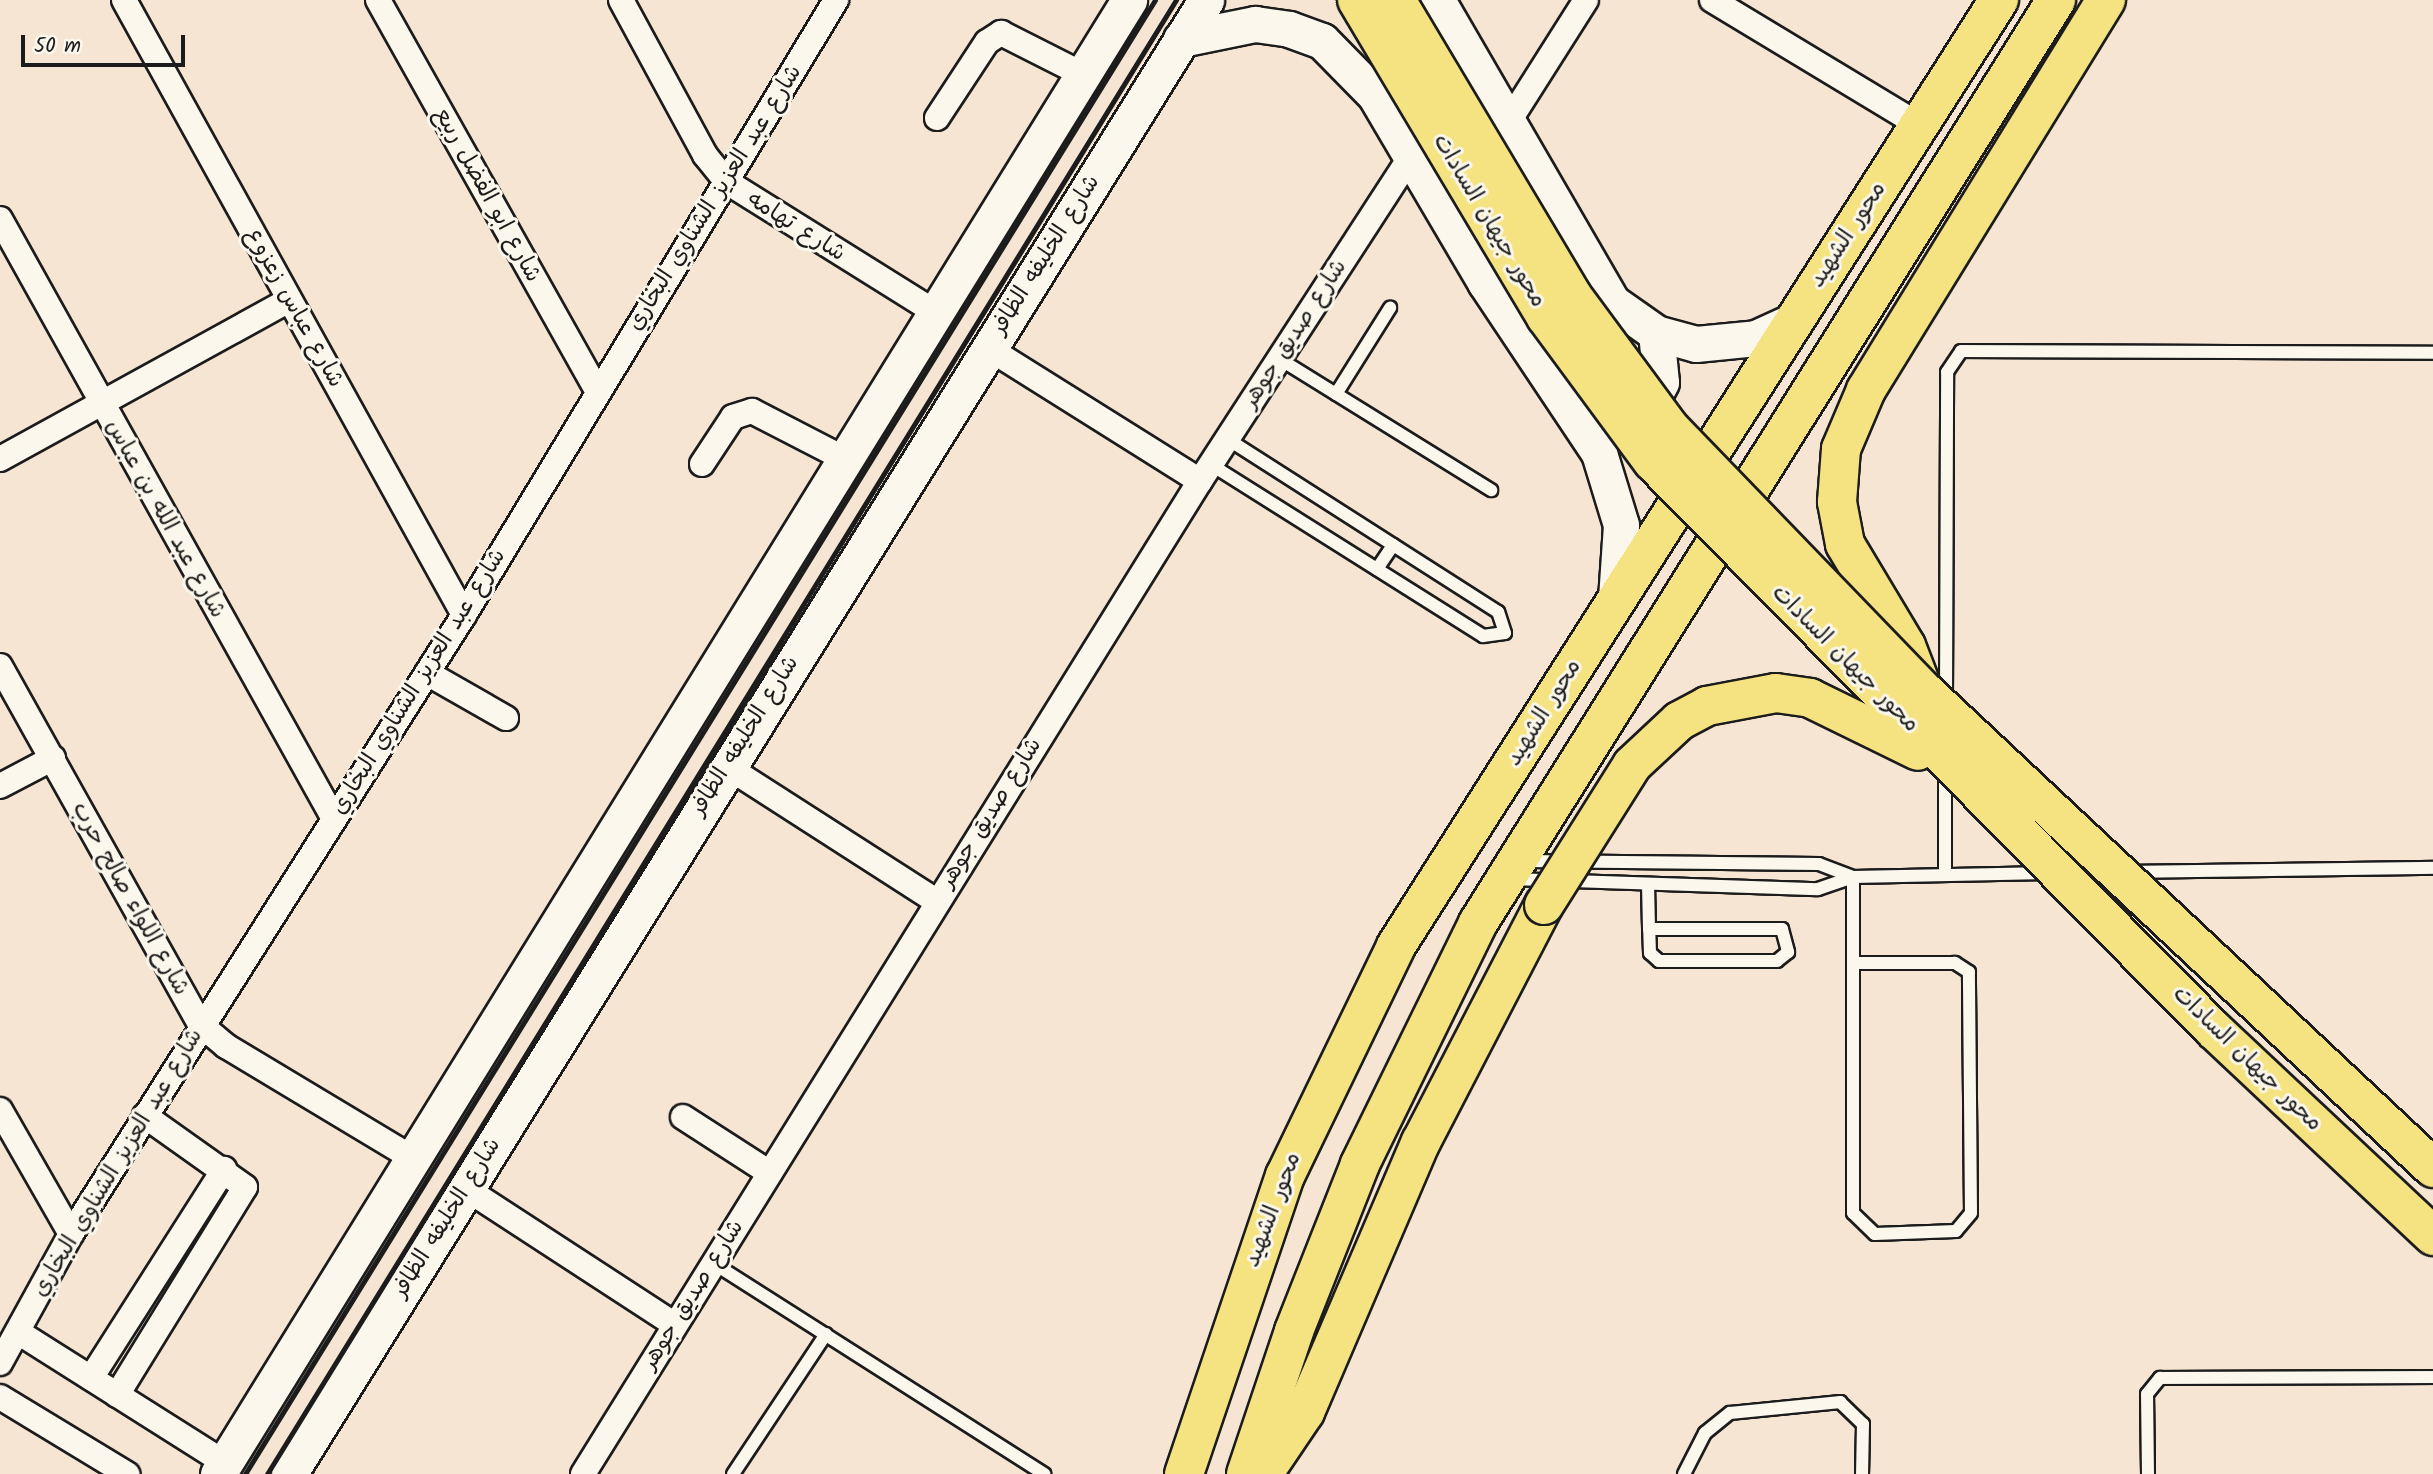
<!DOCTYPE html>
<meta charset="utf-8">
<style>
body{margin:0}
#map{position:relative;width:2433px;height:1474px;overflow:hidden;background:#f5e5d2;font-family:Kalam,"Playpen Sans Arabic",sans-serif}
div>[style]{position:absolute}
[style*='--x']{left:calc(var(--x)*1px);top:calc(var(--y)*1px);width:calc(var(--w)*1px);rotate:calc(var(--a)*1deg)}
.roads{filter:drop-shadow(2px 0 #1c1c1c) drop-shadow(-2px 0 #1c1c1c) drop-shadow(0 2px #1c1c1c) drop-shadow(0 -2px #1c1c1c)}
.lane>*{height:12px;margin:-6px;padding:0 6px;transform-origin:6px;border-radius:6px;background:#fbf7ec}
.street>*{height:24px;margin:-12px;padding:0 12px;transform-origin:12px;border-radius:12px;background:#fbf7ec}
.secondary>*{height:35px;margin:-17.5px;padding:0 17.5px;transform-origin:17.5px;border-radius:17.5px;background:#fbf7ec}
.primary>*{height:38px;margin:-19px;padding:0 19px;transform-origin:19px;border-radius:19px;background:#f5e382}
.rail>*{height:5px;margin:-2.5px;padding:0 2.5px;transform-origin:2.5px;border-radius:2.5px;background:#1c1c1c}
.bridges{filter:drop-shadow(2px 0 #1c1c1c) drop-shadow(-2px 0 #1c1c1c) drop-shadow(0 2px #1c1c1c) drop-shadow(0 -2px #1c1c1c)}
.primary-bridge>*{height:38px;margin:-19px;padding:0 19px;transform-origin:19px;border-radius:19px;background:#f5e382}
span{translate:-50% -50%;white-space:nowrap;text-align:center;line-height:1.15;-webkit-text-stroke:6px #fbf7ec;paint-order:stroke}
.street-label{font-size:23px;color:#1c1c1c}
.scale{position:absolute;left:21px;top:35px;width:164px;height:32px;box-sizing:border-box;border:4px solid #1c1c1c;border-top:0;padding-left:9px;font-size:21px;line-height:24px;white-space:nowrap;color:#1c1c1c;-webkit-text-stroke:5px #fbf7ec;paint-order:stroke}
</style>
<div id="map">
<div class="roads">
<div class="lane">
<i style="--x:1278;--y:358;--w:251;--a:31.8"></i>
<i style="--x:1336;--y:394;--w:102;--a:-57.9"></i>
<i style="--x:1210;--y:464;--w:323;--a:32.2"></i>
<i style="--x:1483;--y:636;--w:22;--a:-8"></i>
<i style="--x:1505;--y:633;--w:22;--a:-108"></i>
<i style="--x:1498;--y:612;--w:322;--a:-147.4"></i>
<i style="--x:1377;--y:569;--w:29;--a:-56"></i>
<i style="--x:1946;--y:699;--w:327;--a:-89.8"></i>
<i style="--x:1947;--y:372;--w:25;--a:-56"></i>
<i style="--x:1961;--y:351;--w:472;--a:0.2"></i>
<i style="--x:1524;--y:861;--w:295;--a:0.6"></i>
<i style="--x:1819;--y:864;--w:36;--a:21"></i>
<i style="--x:2129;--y:872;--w:304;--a:-0.8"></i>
<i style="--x:1945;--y:874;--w:104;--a:-90"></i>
<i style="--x:1853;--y:877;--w:336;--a:90"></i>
<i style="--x:1853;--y:1213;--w:30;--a:44"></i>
<i style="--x:1875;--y:1234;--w:81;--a:-2.1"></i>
<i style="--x:1956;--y:1231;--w:23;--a:-50"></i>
<i style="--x:1971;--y:1213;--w:241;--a:-90.5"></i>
<i style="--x:1969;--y:972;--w:17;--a:-147"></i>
<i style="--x:1955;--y:963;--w:101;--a:180"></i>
<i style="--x:1512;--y:879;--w:306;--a:1.9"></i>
<i style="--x:1818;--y:889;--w:37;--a:-19"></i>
<i style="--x:1853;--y:877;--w:195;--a:-1.2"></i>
<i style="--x:1648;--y:884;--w:45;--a:88.7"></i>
<i style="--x:1649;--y:929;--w:133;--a:0"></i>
<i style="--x:1782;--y:929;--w:24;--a:75"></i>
<i style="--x:1788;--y:952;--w:14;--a:141"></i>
<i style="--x:1777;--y:961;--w:118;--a:180"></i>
<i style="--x:1659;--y:961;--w:12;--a:-138"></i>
<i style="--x:1650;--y:953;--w:24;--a:-92"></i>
<i style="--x:713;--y:1263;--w:393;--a:32.5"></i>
<i style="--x:733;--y:1474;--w:168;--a:-56.4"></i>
<i style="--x:1684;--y:1474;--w:46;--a:-62.9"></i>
<i style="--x:1705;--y:1433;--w:32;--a:-39"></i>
<i style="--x:1730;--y:1413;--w:111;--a:-5.7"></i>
<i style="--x:1840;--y:1402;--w:32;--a:44"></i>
<i style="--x:1863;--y:1424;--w:50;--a:91.1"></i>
<i style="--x:2148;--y:1474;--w:80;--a:-90.7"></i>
<i style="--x:2147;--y:1394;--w:21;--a:-51"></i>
<i style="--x:2160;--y:1378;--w:273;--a:-0.2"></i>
</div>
<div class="street">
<i style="--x:124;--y:0;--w:703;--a:61.06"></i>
<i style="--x:378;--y:0;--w:447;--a:60.7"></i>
<i style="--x:621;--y:0;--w:176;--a:61.5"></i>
<i style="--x:705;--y:155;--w:35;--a:51"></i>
<i style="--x:727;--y:182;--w:249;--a:32"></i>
<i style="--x:1712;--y:0;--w:242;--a:31.1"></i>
<i style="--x:937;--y:118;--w:91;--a:-56.7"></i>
<i style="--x:987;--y:42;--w:17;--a:-33"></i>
<i style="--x:1001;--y:33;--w:93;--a:26.8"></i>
<i style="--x:1506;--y:126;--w:149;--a:-57.6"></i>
<i style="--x:0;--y:219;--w:684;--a:60.89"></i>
<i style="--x:988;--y:348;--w:250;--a:32.1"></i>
<i style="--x:0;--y:459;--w:330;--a:-28.8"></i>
<i style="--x:702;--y:464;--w:56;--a:-56.6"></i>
<i style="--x:733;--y:417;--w:20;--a:-18"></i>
<i style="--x:752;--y:411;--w:107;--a:27.3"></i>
<i style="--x:0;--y:666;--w:411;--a:60.8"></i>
<i style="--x:201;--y:1025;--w:33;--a:40"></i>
<i style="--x:226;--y:1046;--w:216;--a:31"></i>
<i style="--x:427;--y:673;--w:91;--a:29.7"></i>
<i style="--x:726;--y:766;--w:250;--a:32.7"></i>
<i style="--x:0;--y:786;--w:60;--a:-27.8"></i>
<i style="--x:0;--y:1110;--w:143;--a:60.2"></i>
<i style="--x:683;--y:1117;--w:103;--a:32.8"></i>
<i style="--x:465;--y:1188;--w:249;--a:33.1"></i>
<i style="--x:18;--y:1332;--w:245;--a:32.3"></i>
<i style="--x:0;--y:1363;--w:147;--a:-61.2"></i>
<i style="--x:71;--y:1234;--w:733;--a:-57.59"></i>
<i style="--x:464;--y:615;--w:719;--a:-58.83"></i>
<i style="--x:91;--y:1378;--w:248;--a:-57.5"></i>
<i style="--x:117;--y:1395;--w:244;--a:-58.4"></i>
<i style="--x:245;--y:1187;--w:123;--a:-144.6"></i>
<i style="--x:0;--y:1397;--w:149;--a:31.2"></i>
<i style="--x:583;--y:1474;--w:1169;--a:-58.15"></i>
<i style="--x:1200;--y:481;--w:385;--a:-57"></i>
</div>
<div class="secondary">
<i style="--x:1437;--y:0;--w:349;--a:59.9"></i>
<i style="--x:1612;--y:302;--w:54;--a:35.2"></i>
<i style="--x:1656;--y:333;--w:41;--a:15.4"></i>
<i style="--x:1696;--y:344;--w:60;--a:-5.7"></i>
<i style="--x:1756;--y:338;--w:41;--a:-24.7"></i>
<i style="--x:1181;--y:39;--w:76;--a:-11.5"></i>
<i style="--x:1255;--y:24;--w:34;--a:8"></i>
<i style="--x:1289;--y:29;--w:35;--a:20"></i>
<i style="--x:1322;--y:41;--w:76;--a:45.5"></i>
<i style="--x:1375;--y:95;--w:217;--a:59.5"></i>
<i style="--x:1485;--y:282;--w:206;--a:56.3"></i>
<i style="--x:1599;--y:453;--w:75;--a:73"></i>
<i style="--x:1621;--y:525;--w:74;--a:93.9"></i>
<i style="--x:1639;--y:426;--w:49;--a:-63.4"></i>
<i style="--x:1661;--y:382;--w:49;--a:-95.8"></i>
<i style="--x:218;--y:1474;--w:1733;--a:-58.28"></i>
<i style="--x:289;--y:1474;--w:1736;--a:-58.11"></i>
</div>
<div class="primary">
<i style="--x:1923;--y:690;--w:47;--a:-111.1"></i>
<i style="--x:1906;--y:646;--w:119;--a:-120.9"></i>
<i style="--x:1845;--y:544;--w:43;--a:-100.8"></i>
<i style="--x:1837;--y:502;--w:53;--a:-85.7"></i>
<i style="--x:1841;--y:449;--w:64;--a:-67"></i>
<i style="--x:1866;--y:390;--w:458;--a:-58.4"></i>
<i style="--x:1184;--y:1474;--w:315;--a:-71.3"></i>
<i style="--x:1285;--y:1176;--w:255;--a:-64.2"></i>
<i style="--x:1396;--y:946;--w:1122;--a:-57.49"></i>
<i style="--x:1246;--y:1474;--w:151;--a:-71.4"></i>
<i style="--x:1294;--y:1331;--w:180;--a:-68.4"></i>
<i style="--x:1360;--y:1164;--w:268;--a:-63.9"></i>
<i style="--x:1478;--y:923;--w:1089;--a:-57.94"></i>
<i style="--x:1263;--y:1474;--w:75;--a:-55.9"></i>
<i style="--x:1305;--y:1412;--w:294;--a:-66.8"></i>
<i style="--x:1421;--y:1142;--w:267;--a:-62.6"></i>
</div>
</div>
<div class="rail">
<i style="--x:245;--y:1474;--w:1732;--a:-58.31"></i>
<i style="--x:267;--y:1474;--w:1732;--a:-58.34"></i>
</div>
<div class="bridges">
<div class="primary-bridge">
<i style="--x:1357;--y:0;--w:369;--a:59.2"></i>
<i style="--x:1546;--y:317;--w:180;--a:53.6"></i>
<i style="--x:1653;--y:462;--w:798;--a:45.36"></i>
<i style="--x:2214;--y:1030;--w:301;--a:43.2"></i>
<i style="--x:1396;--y:0;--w:342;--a:59.2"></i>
<i style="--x:1571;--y:294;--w:165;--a:53.6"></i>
<i style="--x:1669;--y:427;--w:366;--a:46"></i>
<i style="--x:1923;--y:690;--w:699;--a:43.14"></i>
<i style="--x:1544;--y:905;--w:165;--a:-57.8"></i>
<i style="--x:1632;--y:765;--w:64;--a:-43.1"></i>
<i style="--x:1679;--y:721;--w:32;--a:-28"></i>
<i style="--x:1707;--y:706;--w:70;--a:-10.7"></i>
<i style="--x:1776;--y:693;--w:34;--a:8"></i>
<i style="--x:1810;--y:698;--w:120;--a:26.1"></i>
</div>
</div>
<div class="street-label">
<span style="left:487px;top:195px;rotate:61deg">شارع ابو الفضل ربيع</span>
<span style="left:715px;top:198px;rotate:-58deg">شارع عبد العزيز الشناوي البخاري</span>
<span style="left:1489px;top:221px;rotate:59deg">محور جيهان السادات</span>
<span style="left:796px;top:227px;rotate:32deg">شارع تهامه</span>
<span style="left:1848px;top:235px;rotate:-57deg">محور الشهيد</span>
<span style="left:1046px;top:255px;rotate:-58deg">شارع الخليفه الظافر</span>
<span style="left:294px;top:308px;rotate:61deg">شارع عباس زعزوع</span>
<span style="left:1295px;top:334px;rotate:-57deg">شارع صديق جوهر</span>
<span style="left:165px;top:519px;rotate:61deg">شارع عبد الله بن عباس</span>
<span style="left:1845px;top:659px;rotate:45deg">محور جيهان السادات</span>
<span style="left:419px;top:682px;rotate:-58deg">شارع عبد العزيز الشناوي البخاري</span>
<span style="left:1544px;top:713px;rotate:-58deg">محور الشهيد</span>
<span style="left:745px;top:736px;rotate:-58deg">شارع الخليفه الظافر</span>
<span style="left:991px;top:813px;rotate:-58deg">شارع صديق جوهر</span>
<span style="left:130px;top:899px;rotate:61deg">شارع اللواء صالح حرب</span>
<span style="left:2247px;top:1059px;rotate:44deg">محور جيهان السادات</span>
<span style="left:118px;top:1163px;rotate:-59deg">شارع عبد العزيز الشناوي البخاري</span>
<span style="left:1273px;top:1210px;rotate:-69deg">محور الشهيد</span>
<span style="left:447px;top:1218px;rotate:-58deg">شارع الخليفه الظافر</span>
<span style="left:693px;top:1295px;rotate:-58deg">شارع صديق جوهر</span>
</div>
<div class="scale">50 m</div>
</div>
